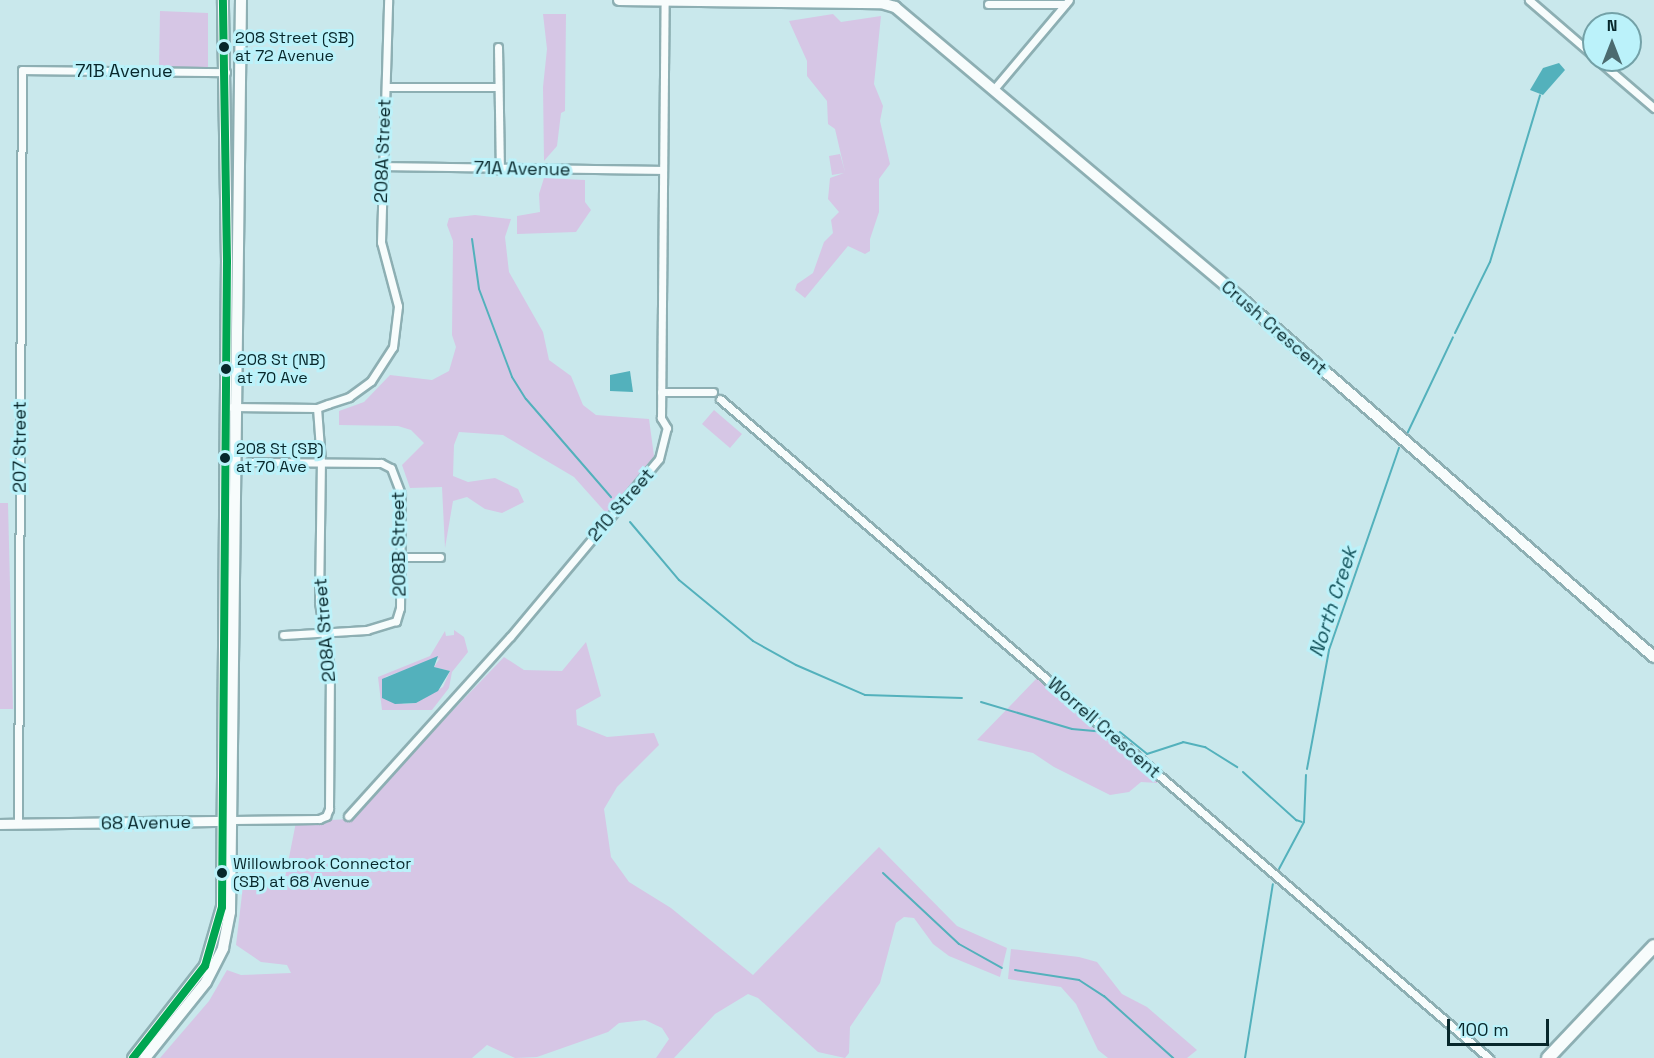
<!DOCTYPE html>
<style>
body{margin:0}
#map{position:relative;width:1654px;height:1058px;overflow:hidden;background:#c9e8ec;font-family:"Space Grotesk",sans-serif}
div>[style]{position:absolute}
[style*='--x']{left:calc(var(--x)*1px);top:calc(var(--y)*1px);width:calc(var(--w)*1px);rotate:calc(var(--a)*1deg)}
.green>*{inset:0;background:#d6c6e5}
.water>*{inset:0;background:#53b1bc}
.stream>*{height:2px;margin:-1px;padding:0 1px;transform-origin:1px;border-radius:1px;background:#53b1bc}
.roads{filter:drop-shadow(2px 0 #8dafb3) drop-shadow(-2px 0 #8dafb3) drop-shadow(0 2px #8dafb3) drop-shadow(0 -2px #8dafb3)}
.minor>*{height:7px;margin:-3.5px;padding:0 3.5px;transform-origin:3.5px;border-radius:3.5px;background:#f7fcfc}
.tertiary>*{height:9px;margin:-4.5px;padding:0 4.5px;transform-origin:4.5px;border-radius:4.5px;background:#f7fcfc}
.secondary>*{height:10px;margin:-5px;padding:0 5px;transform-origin:5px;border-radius:5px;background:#f7fcfc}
.trunk>*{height:12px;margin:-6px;padding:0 6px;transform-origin:6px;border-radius:6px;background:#f7fcfc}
.bus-1>*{height:8px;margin:-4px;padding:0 4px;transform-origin:4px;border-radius:4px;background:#00a651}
.dots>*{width:16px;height:16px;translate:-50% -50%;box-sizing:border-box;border:3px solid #bbf2fa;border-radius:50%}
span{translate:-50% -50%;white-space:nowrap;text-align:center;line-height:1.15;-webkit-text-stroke:6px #bbf2fa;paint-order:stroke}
.bus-label{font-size:16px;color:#07272b}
.left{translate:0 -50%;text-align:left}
.street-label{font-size:18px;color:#07272b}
.water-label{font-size:20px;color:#115159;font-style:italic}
.north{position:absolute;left:1582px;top:12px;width:60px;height:60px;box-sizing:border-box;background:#bbf2fa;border:2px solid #73a1a7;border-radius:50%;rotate:0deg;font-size:16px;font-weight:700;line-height:24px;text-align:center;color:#07272b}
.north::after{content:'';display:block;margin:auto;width:21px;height:27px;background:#4b6b6f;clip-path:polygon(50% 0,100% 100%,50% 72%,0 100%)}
.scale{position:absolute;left:1447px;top:1019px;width:102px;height:27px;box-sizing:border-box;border:3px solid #07272b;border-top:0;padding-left:8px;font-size:18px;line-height:21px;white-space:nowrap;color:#07272b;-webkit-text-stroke:4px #bbf2fa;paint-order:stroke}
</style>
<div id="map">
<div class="green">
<i style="clip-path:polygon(160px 11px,208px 13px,208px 68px,159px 68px)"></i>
<i style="clip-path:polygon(543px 14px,566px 14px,565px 111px,561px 113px,557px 146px,544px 161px,543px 87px,547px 49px)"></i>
<i style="clip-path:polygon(833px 14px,841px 22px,881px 16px,874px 84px,883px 106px,880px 121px,890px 164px,879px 179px,879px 212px,870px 239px,870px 251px,865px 254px,848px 246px,805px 298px,795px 290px,797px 284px,813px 273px,824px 242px,833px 233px,831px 220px,839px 212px,828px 199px,830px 178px,844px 173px,832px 175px,829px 156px,840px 154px,845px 172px,835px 129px,828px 124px,827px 101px,807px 76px,807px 61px,789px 21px)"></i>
<i style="clip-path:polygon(544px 178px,585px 180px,585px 202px,591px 210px,576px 232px,517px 234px,517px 216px,540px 212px,539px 194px)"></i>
<i style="clip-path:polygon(475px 215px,511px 219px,505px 237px,509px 272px,543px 332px,549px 360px,571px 376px,583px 405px,596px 415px,649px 419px,654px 456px,607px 514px,574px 477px,503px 435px,459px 432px,454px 445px,453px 476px,468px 482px,495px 478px,518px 489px,524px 502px,502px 513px,485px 509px,467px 497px,453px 501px,445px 548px,442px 487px,410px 488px,402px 465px,424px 443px,411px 430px,398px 426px,339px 425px,339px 411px,364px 402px,390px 375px,432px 380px,449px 371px,456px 347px,452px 335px,453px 241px,447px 225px,449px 218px)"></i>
<i style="clip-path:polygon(714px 410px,742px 434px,730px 448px,702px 424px)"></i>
<i style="clip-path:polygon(0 503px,8px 503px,13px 709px,0 709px)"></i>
<i style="clip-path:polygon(evenodd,454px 630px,464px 637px,468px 652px,452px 672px,449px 688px,432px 710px,382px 710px,378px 677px,430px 656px,445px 631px,446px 636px,454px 635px,454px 630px,440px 658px,434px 667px,450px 671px,443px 687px,416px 703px,403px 704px,385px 677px,440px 658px)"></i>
<i style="clip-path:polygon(586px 642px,601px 696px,576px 710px,577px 725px,607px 737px,654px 733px,659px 745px,617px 787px,604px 809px,611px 857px,629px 882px,671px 908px,753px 975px,879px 847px,957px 926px,1007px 948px,1000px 977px,949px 956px,933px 944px,914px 918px,904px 917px,896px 923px,880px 983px,850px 1027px,849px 1053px,845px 1058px,818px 1052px,758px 998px,748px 994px,715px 1014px,674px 1058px,656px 1058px,669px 1039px,662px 1028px,645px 1020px,619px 1023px,608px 1032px,537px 1057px,515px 1058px,487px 1045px,472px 1058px,160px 1058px,209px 1001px,227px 970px,241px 975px,291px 973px,287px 965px,261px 962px,236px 945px,243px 886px,284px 883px,296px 822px,349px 819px,504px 657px,524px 670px,562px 671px)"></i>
<i style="clip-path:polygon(1037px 678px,1114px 745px,1158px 783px,1141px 782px,1129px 792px,1110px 795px,1054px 767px,1033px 753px,977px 740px)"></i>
<i style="clip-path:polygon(1011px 949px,1079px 957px,1097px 962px,1122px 994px,1147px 1007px,1197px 1050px,1187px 1058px,1108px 1058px,1098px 1050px,1076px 1004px,1061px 987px,1008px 979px)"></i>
</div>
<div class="water">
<i style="clip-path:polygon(1559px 63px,1565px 70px,1543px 95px,1530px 90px,1543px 68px)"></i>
<i style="clip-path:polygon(630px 371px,633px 392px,610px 391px,610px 375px)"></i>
<i style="clip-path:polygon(438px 656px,434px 667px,450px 671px,438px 691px,416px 703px,395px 704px,382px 698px,382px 679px)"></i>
</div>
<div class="stream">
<i style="--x:472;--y:239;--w:50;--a:82"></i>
<i style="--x:479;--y:289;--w:94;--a:69.4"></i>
<i style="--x:512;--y:377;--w:26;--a:58"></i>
<i style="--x:526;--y:399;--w:130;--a:49.1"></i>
<i style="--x:1455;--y:333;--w:79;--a:-63.8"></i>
<i style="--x:1490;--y:262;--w:174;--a:-73.3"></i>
<i style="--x:1407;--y:434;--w:107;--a:-64.6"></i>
<i style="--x:630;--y:522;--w:76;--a:49.8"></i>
<i style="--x:679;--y:580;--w:96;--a:39.5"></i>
<i style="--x:753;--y:641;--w:49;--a:29.2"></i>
<i style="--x:796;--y:665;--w:75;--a:23.5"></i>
<i style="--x:865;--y:695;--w:97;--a:1.8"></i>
<i style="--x:981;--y:702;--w:95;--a:16.5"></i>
<i style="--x:1072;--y:729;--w:25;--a:5"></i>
<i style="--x:1120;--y:732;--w:35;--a:39"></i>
<i style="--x:1147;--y:754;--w:38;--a:-18"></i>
<i style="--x:1183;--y:742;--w:23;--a:13"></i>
<i style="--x:1205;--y:747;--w:38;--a:32"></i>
<i style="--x:1307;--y:769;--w:121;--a:-79.5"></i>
<i style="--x:1329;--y:650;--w:214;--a:-70.9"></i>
<i style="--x:1243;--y:772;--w:72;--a:42.2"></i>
<i style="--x:1296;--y:820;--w:6;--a:18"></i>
<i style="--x:1279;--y:869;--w:53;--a:-62"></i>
<i style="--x:1304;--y:822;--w:47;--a:-87.6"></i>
<i style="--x:883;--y:873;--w:104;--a:43.1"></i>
<i style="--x:959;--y:944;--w:49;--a:29.2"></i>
<i style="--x:1015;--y:970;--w:65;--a:8.9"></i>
<i style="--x:1079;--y:980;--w:30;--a:33"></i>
<i style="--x:1104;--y:996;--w:93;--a:41.9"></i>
<i style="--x:1245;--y:1058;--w:176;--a:-80.9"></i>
</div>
<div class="roads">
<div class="minor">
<i style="--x:1529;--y:0;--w:86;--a:40.7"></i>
<i style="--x:988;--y:4;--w:77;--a:0"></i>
<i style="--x:498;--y:47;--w:123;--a:89.1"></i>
<i style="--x:1598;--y:60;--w:74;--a:40.6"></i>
<i style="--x:386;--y:87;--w:112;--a:0"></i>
<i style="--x:994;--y:89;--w:116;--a:-49.9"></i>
<i style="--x:381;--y:166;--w:282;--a:0.8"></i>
<i style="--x:661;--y:392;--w:52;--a:0"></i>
<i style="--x:720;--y:399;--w:1013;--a:40.6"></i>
<i style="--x:232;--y:407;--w:85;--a:0.7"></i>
<i style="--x:317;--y:408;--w:12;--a:-20"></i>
<i style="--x:328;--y:404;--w:22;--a:-18"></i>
<i style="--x:349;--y:397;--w:27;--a:-36"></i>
<i style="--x:371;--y:381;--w:40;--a:-57.1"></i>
<i style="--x:393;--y:347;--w:41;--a:-83"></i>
<i style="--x:398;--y:306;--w:66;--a:-104.9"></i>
<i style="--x:381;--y:242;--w:242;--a:-88.3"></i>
<i style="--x:250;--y:462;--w:131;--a:0.4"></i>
<i style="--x:381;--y:463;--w:11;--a:27"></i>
<i style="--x:391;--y:468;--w:28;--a:69"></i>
<i style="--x:401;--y:494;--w:114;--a:90.5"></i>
<i style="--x:400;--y:608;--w:14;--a:107"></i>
<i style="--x:396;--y:621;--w:30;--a:163"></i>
<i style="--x:367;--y:630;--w:84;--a:176.6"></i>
<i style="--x:400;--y:557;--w:40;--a:0"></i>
<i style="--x:348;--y:816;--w:241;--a:-47.9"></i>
<i style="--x:510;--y:637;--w:232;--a:-50.1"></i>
<i style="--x:659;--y:459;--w:32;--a:-76"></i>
<i style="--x:667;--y:428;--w:12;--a:-121"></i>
<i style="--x:661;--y:418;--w:418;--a:-89.5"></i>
<i style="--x:233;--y:820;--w:86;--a:-0.7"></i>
<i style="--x:319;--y:819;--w:8;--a:-23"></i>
<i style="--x:326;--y:816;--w:8;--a:-67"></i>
<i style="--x:329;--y:809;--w:141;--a:-89.6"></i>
<i style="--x:330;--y:668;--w:67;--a:-99.5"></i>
<i style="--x:319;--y:602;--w:140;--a:-89.2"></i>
<i style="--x:321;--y:462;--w:54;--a:-94.2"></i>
<i style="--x:18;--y:824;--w:754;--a:-89.7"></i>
<i style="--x:22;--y:70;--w:204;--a:0.6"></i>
</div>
<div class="tertiary">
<i style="--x:0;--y:824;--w:228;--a:-0.8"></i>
</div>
<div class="secondary">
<i style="--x:619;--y:0;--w:262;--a:0.7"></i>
<i style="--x:881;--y:3;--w:15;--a:16"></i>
<i style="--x:895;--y:7;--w:449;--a:40.1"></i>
<i style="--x:1238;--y:296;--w:551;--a:40.95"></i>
<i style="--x:133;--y:1058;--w:117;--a:-52"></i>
<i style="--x:205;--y:966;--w:61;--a:-73.9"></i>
<i style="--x:222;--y:907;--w:645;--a:-89.56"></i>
<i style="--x:227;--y:262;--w:262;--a:-90.9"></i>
<i style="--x:145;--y:1058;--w:97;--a:-51.2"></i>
<i style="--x:206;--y:982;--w:38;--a:-63"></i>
<i style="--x:223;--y:948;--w:37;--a:-79"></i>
<i style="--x:230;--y:912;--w:912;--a:-89.31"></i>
</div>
<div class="trunk">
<i style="--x:1548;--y:1058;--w:154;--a:-46.6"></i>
</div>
</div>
<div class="bus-1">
<i style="--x:133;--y:1058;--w:117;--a:-52"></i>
<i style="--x:205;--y:966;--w:61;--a:-73.9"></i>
<i style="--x:222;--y:907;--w:645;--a:-89.56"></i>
<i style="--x:227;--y:262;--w:262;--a:-90.9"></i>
</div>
<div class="dots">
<i style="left:224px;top:47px;background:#07272b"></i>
<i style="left:226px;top:369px;background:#07272b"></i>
<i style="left:225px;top:458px;background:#07272b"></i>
<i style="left:222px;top:873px;background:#07272b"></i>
</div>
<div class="bus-label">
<span class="left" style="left:235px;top:47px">208 Street (SB)<br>at 72 Avenue</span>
<span class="left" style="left:237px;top:369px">208 St (NB)<br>at 70 Ave</span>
<span class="left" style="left:236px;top:458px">208 St (SB)<br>at 70 Ave</span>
<span class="left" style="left:233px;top:873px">Willowbrook Connector<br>(SB) at 68 Avenue</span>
</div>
<div class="street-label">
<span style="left:124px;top:71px">71B Avenue</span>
<span style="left:383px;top:151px;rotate:-88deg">208A Street</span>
<span style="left:522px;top:169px;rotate:1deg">71A Avenue</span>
<span style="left:1274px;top:328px;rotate:41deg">Crush Crescent</span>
<span style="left:20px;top:447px;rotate:-90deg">207 Street</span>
<span style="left:621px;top:505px;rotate:-49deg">210 Street</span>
<span style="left:399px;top:544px;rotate:-91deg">208B Street</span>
<span style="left:325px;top:630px;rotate:-95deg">208A Street</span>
<span style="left:1104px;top:728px;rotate:41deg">Worrell Crescent</span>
<span style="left:146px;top:823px;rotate:-1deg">68 Avenue</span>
</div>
<div class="water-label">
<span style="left:1333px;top:602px;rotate:-72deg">North Creek</span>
</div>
<div class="north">N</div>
<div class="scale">100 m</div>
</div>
